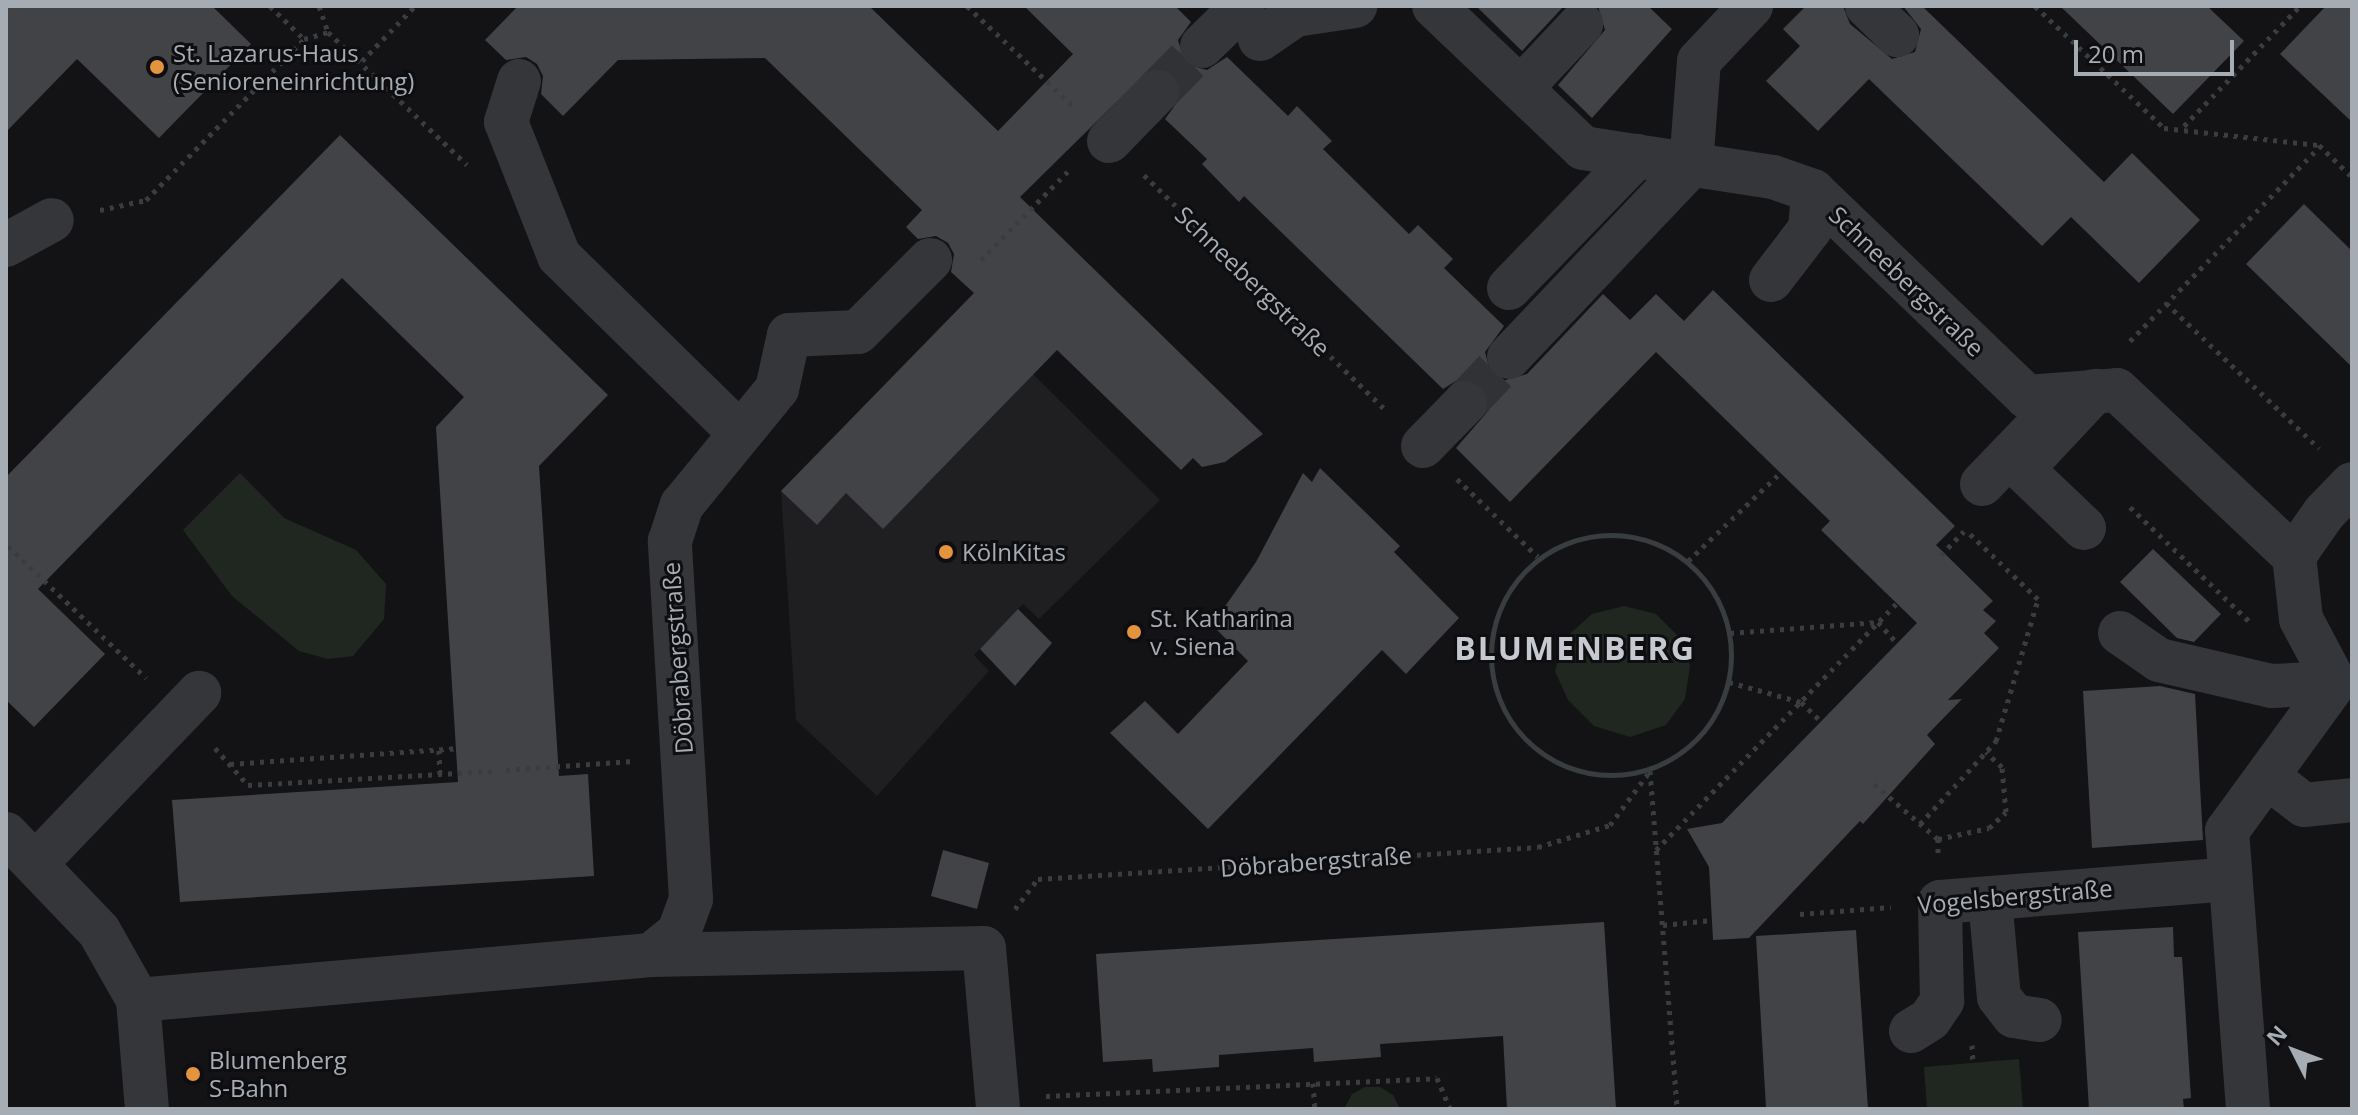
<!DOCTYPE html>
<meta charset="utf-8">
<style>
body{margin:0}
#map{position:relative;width:2358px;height:1115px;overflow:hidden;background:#131315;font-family:"Open Sans",sans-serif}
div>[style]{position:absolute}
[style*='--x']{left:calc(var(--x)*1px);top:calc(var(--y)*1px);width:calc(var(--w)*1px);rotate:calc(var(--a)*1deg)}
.built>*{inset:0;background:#1f1f21}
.green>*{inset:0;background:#202720}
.building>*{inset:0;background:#424347}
.minor-tunnel>*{height:44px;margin-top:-22px;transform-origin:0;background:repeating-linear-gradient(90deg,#303235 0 44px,transparent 0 66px)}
.path>*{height:5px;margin-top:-2.5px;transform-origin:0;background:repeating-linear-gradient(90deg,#3a3d40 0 4px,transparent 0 10px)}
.path>.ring{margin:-2.5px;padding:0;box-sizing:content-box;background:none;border:5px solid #3a3d40;border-radius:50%}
.minor>*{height:44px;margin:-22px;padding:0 22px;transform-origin:22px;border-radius:22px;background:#343639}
.dots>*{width:22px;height:22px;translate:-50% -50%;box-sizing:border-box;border:4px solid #0e0e10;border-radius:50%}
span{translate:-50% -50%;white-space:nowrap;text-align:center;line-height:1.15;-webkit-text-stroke:6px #0e0e10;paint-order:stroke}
.poi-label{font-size:24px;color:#a6acb4}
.left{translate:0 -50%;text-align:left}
.street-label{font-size:24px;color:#a6acb4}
.district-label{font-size:32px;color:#c6cad0;font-weight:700;letter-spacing:2px}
.frame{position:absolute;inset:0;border:8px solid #a6acb4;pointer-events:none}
.north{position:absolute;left:2254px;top:1011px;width:80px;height:80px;-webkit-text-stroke:6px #0e0e10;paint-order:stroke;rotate:312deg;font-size:22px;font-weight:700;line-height:32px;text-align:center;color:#a6acb4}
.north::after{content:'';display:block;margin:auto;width:28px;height:36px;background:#a6acb4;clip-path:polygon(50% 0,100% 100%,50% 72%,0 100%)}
.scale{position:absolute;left:2074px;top:40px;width:160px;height:36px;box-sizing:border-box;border:4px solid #a6acb4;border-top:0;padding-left:10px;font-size:24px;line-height:28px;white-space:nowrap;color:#a6acb4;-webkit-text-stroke:6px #0e0e10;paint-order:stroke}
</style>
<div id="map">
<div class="built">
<i style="clip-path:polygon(986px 281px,1033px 374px,1160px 500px,1039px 619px,1023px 604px,974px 655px,989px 671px,877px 796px,796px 720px,781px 491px)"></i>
</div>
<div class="green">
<i style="clip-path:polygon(240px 473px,284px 518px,356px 550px,386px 584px,384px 619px,353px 656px,328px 659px,299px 651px,232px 596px,183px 530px)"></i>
<i style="clip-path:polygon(1624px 606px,1656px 614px,1681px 639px,1690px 666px,1685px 699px,1666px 725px,1630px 737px,1594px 726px,1568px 700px,1555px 671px,1564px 639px,1592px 614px)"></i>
<i style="clip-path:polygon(2019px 1059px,2023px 1109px,1927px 1109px,1924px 1067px)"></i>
<i style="clip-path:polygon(1365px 1087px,1380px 1087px,1393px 1095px,1400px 1109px,1344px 1109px,1352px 1094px)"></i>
</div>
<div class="building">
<i style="clip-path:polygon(6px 6px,212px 6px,251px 44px,159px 138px,77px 59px,6px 132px)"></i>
<i style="clip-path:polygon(518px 6px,869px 6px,998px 131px,1073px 54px,1024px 6px,1175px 6px,1191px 22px,1178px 40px,1185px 64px,1207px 70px,1227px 57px,1288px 116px,1297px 106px,1332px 141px,1323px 149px,1409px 234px,1418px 225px,1453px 259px,1444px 268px,1504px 326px,1485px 352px,1491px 375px,1502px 381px,1527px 374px,1603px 294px,1630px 320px,1656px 294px,1684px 321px,1713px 290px,1955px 526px,1936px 545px,1993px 601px,1983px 610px,1996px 621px,1984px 633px,1999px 648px,1948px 700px,1962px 699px,1927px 735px,1935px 744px,1863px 824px,1860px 821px,1749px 938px,1713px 940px,1709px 867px,1687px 829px,1722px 823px,1917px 623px,1821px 530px,1830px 521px,1656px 352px,1510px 502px,1456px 448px,1489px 410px,1483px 386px,1459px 379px,1443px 389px,1244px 196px,1239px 202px,1202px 164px,1207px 159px,1165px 119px,1181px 97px,1175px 75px,1151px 68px,1020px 197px,1263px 434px,1225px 462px,1202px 467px,1193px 458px,1181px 470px,1057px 350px,883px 529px,846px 493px,817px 525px,781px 491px,974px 293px,951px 272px,954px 254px,948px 243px,936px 236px,918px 239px,906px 227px,922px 210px,765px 58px,618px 60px,563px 116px,541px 94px,543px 76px,537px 64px,526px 57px,506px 60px,485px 40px)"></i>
<i style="clip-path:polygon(1476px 6px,1564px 6px,1522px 51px)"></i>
<i style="clip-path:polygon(1598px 6px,1648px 6px,1672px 29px,1592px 118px,1558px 85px,1605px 30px)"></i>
<i style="clip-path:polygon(1806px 6px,1843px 6px,1850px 24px,1892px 59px,1915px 52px,1921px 29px,1903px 6px,1922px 6px,2104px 182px,2132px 153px,2200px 220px,2139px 283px,2071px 217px,2042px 246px,1869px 79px,1818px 131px,1766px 81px,1800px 46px,1783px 29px)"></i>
<i style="clip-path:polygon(2060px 6px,2207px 6px,2244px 41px,2173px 114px)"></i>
<i style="clip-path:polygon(2326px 6px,2352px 6px,2352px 122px,2280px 54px)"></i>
<i style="clip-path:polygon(340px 135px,608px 395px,539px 466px,559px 776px,588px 774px,594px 876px,180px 902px,172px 800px,458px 782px,436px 427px,464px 397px,342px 278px,38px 589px,105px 654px,34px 727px,6px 700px,6px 477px)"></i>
<i style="clip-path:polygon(2304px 204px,2352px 251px,2352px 367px,2246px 264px)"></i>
<i style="clip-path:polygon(1320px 468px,1400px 546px,1394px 552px,1459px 618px,1406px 674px,1382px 650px,1208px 829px,1110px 733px,1145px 701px,1178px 734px,1248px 661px,1212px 625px,1256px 562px,1303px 473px,1312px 482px)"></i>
<i style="clip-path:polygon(2153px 549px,2221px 614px,2194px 642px,2177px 638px,2120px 582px)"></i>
<i style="clip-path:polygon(1018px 609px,1052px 643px,1015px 686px,980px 649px)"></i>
<i style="clip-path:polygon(2160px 686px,2195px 694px,2203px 840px,2092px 848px,2083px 691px)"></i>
<i style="clip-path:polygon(943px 850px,989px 863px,977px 909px,931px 896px)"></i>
<i style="clip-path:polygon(1604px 922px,1616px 1109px,1507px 1109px,1503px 1036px,1380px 1044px,1381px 1057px,1314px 1062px,1313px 1048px,1219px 1055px,1219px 1067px,1153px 1072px,1152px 1059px,1103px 1062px,1096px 954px)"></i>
<i style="clip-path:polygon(2173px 927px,2174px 957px,2182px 957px,2191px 1098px,2183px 1099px,2184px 1109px,2089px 1109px,2078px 932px)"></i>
<i style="clip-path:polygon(1856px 930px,1868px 1109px,1766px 1108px,1756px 936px)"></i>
</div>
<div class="minor-tunnel">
<i style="--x:1157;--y:92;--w:64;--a:-45.6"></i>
<i style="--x:1465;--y:403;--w:64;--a:-46.3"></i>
</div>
<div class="path">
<i style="--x:270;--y:6;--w:47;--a:44.1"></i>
<i style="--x:319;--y:6;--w:28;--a:71"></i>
<i style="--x:967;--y:6;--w:147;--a:43.3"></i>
<i style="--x:2035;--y:6;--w:178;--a:43.4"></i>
<i style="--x:2164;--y:128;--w:156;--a:6.3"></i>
<i style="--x:2319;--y:145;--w:46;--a:44.1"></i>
<i style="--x:362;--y:61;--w:76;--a:-46.1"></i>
<i style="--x:2184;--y:126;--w:167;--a:-46"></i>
<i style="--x:1144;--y:175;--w:339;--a:44.2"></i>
<i style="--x:100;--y:210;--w:47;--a:-12.3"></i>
<i style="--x:146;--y:200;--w:226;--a:-45.5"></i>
<i style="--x:304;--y:39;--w:25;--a:-16"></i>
<i style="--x:328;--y:32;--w:192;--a:43.7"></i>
<i style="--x:981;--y:260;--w:126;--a:-45.6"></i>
<i style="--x:2166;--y:303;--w:211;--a:43.5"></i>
<i style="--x:2130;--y:341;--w:272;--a:-45.7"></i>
<i style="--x:1457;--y:479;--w:112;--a:43.9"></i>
<i style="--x:2130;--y:507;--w:166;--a:43.8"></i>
<i class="ring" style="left:1491px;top:535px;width:235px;height:235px"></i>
<i style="--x:8;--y:546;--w:191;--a:43.7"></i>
<i style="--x:1941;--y:555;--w:33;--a:-46"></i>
<i style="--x:1688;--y:561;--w:127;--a:-43.7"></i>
<i style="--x:1730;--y:633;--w:148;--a:-4.3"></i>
<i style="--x:1878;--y:622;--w:28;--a:48"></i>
<i style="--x:1729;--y:682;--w:75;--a:15.5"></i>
<i style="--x:1801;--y:702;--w:28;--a:44"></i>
<i style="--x:215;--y:748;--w:50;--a:48.3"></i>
<i style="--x:248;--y:785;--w:245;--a:-3.3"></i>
<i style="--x:439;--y:750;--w:24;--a:88"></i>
<i style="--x:230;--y:764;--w:227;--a:-4"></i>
<i style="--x:506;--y:770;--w:127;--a:-4.1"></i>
<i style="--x:1650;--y:771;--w:339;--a:85.4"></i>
<i style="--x:1874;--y:784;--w:84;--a:40.7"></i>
<i style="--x:1938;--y:839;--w:15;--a:90"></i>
<i style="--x:1920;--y:824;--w:113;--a:-47.5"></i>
<i style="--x:1996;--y:741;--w:148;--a:-73.5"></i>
<i style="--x:2038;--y:599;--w:94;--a:-136.3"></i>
<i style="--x:1938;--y:839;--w:52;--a:-12.2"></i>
<i style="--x:1989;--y:828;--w:23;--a:-43"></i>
<i style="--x:2006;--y:812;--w:45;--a:-95.1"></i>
<i style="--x:2002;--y:767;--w:22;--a:-137"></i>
<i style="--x:1656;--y:850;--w:345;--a:-45.7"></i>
<i style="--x:1015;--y:909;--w:38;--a:-53"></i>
<i style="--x:1038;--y:879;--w:501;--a:-3.66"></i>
<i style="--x:1538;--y:847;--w:75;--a:-17"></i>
<i style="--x:1610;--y:825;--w:67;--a:-53.5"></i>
<i style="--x:1800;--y:914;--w:91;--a:-4.4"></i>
<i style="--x:1663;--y:925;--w:49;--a:-5.8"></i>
<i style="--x:1972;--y:1045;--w:18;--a:87"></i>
<i style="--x:1313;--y:1083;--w:26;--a:86"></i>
<i style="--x:1046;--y:1096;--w:391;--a:-2.6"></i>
<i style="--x:1437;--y:1078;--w:34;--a:67"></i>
</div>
<div class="minor">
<i style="--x:1434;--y:6;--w:206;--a:43.6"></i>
<i style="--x:1583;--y:148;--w:192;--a:8.7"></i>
<i style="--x:1773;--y:177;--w:42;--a:19.3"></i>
<i style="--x:1813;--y:191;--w:297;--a:43.9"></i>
<i style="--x:2027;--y:397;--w:90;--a:-4.4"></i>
<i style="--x:2117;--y:390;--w:243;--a:43.2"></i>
<i style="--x:1867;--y:6;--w:42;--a:44"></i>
<i style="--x:1260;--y:39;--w:42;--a:-34.4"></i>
<i style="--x:1295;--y:15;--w:61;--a:-8.5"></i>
<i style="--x:1202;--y:46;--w:57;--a:-44.3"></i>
<i style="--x:519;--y:81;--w:43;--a:107.6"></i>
<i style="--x:506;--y:122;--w:144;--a:68.4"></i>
<i style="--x:559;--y:256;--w:250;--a:44.4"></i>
<i style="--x:1521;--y:88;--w:88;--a:-46.8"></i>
<i style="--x:1109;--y:141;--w:69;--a:-45.6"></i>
<i style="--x:1691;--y:165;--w:104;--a:-85.6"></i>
<i style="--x:1699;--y:61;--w:76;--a:-46.6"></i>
<i style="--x:6;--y:245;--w:52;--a:-28.5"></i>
<i style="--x:1771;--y:280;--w:64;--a:-52.6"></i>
<i style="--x:1810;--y:229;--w:38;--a:-85"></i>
<i style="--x:1509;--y:288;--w:184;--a:-45.9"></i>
<i style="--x:1509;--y:357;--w:265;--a:-46.5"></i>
<i style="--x:1423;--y:446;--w:60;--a:-45.7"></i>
<i style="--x:1982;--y:484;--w:74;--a:-46.1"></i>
<i style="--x:2084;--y:528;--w:86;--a:-136.4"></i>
<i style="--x:2022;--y:469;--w:107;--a:-46.9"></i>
<i style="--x:2120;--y:633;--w:47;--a:34.7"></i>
<i style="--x:2159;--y:660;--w:116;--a:13"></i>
<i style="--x:2272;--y:686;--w:63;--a:-2.7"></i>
<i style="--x:2335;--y:683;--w:72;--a:-118"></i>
<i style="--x:2301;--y:619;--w:63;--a:-96.3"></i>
<i style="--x:2294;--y:556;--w:52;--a:-55.1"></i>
<i style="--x:2324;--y:513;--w:40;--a:-46"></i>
<i style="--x:2269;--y:778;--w:44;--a:37.6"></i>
<i style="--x:2304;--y:805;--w:48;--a:-5.9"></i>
<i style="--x:6;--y:834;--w:134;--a:46.2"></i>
<i style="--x:99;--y:931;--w:79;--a:60.5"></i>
<i style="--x:138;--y:1000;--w:109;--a:85.3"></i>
<i style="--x:36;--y:863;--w:236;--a:-46.2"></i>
<i style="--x:1990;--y:899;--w:98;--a:84.8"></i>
<i style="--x:1999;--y:997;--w:24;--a:52"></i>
<i style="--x:2014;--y:1016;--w:26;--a:9"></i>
<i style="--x:651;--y:955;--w:333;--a:-1.2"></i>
<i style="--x:984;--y:948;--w:162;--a:85"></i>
<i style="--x:138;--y:1000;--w:515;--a:-5.01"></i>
<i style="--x:651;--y:955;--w:36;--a:-39"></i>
<i style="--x:679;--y:932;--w:35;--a:-70"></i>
<i style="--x:691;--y:899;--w:359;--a:-93.4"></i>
<i style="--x:670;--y:541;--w:38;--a:-72"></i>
<i style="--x:682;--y:505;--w:150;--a:-50.7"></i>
<i style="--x:777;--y:389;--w:55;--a:-77.5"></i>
<i style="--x:789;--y:335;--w:69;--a:-2.5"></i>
<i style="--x:858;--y:332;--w:102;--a:-45"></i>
<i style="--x:1911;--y:1031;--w:22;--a:-32"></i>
<i style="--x:1930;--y:1019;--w:22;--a:-56"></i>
<i style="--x:1942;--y:1001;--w:99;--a:-91.2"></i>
<i style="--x:1940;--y:902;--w:291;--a:-4.5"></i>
<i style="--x:2248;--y:1109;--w:279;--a:-94.3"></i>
<i style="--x:2227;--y:831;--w:183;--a:-53.9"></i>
</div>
<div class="dots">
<i style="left:157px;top:67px;background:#e4943c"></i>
<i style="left:946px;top:552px;background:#e4943c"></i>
<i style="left:1134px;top:632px;background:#e4943c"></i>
<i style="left:193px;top:1074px;background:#e4943c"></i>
</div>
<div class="poi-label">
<span class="left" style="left:173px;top:67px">St. Lazarus-Haus<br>(Senioreneinrichtung)</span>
<span class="left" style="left:962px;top:552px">KölnKitas</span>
<span class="left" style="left:1150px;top:632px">St. Katharina<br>v. Siena</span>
<span class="left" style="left:209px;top:1074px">Blumenberg<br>S-Bahn</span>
</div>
<div class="street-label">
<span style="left:1253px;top:281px;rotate:44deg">Schneebergstraße</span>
<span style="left:1907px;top:281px;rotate:44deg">Schneebergstraße</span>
<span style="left:677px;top:658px;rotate:-94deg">Döbrabergstraße</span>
<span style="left:1316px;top:861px;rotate:-4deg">Döbrabergstraße</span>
<span style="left:2015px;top:896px;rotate:-5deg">Vogelsbergstraße</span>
</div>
<div class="district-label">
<span style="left:1575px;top:648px">BLUMENBERG</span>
</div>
<div class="frame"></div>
<div class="north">N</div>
<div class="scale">20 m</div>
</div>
